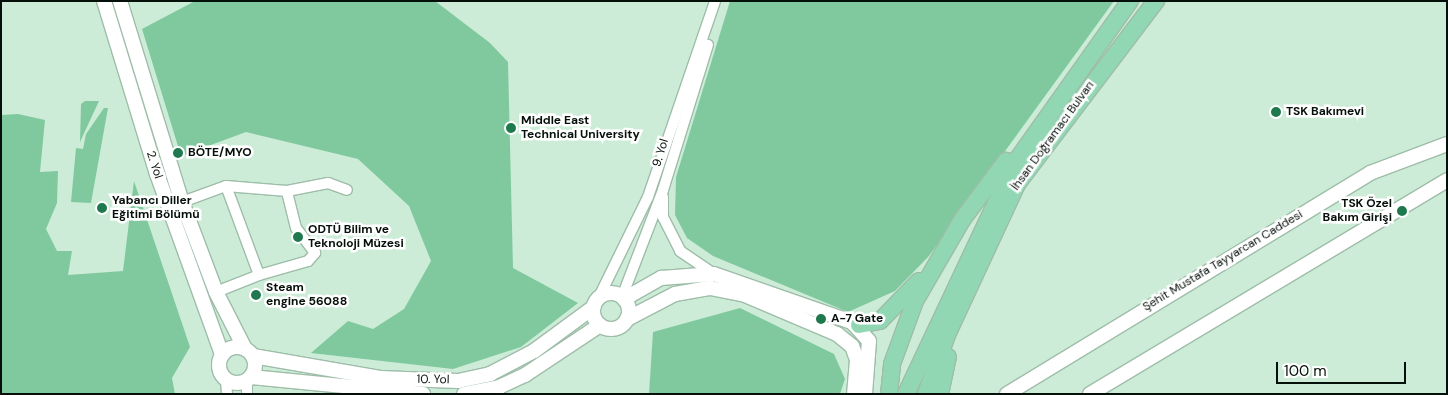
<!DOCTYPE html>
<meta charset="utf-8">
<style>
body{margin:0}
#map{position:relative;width:1448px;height:395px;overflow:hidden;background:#ccecd8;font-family:"DM Sans",sans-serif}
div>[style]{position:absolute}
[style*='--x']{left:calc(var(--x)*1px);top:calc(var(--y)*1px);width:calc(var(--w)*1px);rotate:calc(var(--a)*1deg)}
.green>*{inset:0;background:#80c99e}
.roads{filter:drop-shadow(1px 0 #9ebda9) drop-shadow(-1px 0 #9ebda9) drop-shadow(0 1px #9ebda9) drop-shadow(0 -1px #9ebda9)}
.street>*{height:10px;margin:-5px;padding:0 5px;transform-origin:5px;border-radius:5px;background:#fff}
.secondary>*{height:14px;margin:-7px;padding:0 7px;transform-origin:7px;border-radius:7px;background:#fff}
.secondary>.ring{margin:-7px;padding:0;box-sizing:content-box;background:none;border:14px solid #fff;border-radius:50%}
.primary>*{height:16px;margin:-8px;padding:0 8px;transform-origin:8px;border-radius:8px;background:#92d7b3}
.dots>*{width:14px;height:14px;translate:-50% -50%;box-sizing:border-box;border:2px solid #fff;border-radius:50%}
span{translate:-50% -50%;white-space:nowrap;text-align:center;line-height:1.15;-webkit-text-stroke:5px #fff;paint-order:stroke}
.poi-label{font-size:12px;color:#06100a;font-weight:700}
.left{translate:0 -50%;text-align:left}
.right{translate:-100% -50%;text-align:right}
.street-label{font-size:12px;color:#06100a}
.frame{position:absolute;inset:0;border:2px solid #06100a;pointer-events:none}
.scale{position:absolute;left:1276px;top:362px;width:130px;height:22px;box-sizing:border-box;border:2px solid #06100a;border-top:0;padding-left:6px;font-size:15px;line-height:18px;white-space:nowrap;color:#06100a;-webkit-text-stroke:4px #fff;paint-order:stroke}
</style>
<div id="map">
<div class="green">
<i style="clip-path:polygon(195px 1px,435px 1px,490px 43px,508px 62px,513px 268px,578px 303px,521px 347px,453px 369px,311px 353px,348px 321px,373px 329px,404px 309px,431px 261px,409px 206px,358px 159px,246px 132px,181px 156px,142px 29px)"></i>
<i style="clip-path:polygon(730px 1px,1114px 1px,929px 256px,895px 291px,848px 312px,713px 256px,687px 238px,675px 215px,676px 177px)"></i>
<i style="clip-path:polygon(85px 101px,99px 101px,80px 142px,81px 104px)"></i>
<i style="clip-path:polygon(104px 108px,108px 108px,91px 203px,71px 202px,76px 148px,83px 149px,86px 134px)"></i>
<i style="clip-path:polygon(18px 114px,45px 120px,40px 172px,58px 171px,57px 203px,46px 229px,57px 251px,72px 251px,68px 275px,123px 271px,134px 181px,190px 347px,172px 378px,175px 394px,1px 394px,1px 115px)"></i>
<i style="clip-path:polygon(740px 308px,834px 354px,845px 379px,840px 394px,649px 394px,653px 332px)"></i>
</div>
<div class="roads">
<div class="street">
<i style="--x:663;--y:197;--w:20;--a:90"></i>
<i style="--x:663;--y:217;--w:38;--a:63"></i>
<i style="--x:680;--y:251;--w:41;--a:34.1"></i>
<i style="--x:182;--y:202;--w:47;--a:-20"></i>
<i style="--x:226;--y:186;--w:61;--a:4.7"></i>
<i style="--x:287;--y:191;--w:42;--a:-11"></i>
<i style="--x:328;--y:183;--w:20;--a:20"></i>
<i style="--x:259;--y:275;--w:51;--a:-15.9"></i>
<i style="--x:308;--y:261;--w:11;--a:-49"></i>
<i style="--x:315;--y:253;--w:31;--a:-127"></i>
<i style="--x:296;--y:228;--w:38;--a:-104"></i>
<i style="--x:216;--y:292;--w:46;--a:-21.6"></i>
<i style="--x:259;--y:275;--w:95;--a:-110.3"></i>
<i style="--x:622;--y:297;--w:115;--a:-69"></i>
<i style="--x:663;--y:190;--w:152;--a:-72.8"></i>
<i style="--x:597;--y:301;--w:116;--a:-63.9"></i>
<i style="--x:648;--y:197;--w:207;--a:-71.1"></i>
<i style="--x:226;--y:380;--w:14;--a:86"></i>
<i style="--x:247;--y:381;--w:13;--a:90"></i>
</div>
<div class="secondary">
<i style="--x:104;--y:1;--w:181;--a:73"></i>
<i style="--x:157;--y:174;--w:192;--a:70.2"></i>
<i style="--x:120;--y:1;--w:210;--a:72.9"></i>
<i style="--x:182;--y:202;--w:96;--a:69.3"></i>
<i style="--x:216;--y:292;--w:64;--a:63"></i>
<i class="ring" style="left:593px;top:293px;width:22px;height:22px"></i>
<i style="--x:624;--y:299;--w:43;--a:-29.6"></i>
<i style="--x:661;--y:278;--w:53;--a:-4.3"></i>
<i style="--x:714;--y:274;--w:146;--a:19.2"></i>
<i style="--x:852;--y:322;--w:25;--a:48"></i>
<i style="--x:869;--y:341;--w:53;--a:94.3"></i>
<i style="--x:627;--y:319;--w:54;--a:-27.5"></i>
<i style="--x:675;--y:294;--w:36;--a:-10"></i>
<i style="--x:710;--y:288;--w:36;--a:11"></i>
<i style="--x:745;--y:295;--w:100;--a:23"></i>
<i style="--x:837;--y:334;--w:19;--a:39"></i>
<i style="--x:852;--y:346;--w:15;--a:70"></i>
<i style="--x:857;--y:360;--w:34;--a:95"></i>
<i class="ring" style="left:219px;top:347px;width:22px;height:22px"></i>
<i style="--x:253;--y:356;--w:129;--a:9.8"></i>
<i style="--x:380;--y:378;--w:78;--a:2.2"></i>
<i style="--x:458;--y:381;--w:33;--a:-12"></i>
<i style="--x:490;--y:374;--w:50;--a:-27.6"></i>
<i style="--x:534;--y:351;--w:74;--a:-36.3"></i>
<i style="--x:251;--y:377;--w:173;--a:5.6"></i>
<i style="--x:464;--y:394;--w:36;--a:-11"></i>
<i style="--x:499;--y:387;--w:29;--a:-25"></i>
<i style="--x:525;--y:375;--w:90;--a:-33.7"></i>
<i style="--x:1007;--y:394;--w:425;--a:-31.3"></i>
<i style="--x:1370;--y:173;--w:82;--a:-20.6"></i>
<i style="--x:1090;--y:394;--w:416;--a:-30.9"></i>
</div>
<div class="primary">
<i style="--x:859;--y:325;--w:21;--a:-11"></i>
<i style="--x:880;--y:321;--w:56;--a:-45.7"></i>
<i style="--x:889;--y:394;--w:30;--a:-84"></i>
<i style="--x:892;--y:364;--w:67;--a:-69.9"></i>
<i style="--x:915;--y:301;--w:94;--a:-59.9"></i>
<i style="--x:962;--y:220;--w:74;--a:-53.3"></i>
<i style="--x:906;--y:394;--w:254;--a:-64.8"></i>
<i style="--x:1014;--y:164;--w:200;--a:-54.6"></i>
<i style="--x:926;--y:394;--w:63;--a:-70.4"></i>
<i style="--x:947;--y:335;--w:166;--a:-65.1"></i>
<i style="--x:1017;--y:184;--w:230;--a:-52.8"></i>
<i style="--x:940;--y:394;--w:38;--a:-78"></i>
</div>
</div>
<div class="dots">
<i style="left:1276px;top:112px;background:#1f794e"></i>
<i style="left:511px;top:128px;background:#1f794e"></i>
<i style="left:178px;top:153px;background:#1f794e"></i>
<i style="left:102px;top:208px;background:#1f794e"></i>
<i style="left:1402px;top:211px;background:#1f794e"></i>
<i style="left:298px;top:237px;background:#1f794e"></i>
<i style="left:256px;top:295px;background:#1f794e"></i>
<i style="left:821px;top:319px;background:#1f794e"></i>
</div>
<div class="poi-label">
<span class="left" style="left:1286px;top:112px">TSK Bakımevi</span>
<span class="left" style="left:521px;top:128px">Middle East<br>Technical University</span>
<span class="left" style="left:188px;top:153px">BÖTE/MYO</span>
<span class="left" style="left:112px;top:208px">Yabancı Diller<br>Eğitimi Bölümü</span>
<span class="right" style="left:1392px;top:211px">TSK Özel<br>Bakım Girişi</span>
<span class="left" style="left:308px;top:237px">ODTÜ Bilim ve<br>Teknoloji Müzesi</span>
<span class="left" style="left:266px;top:295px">Steam<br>engine 56088</span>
<span class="left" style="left:831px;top:319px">A-7 Gate</span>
</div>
<div class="street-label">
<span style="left:1053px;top:136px;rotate:-54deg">İhsan Doğramacı Bulvarı</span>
<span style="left:661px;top:153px;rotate:-73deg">9. Yol</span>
<span style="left:154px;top:165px;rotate:72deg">2. Yol</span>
<span style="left:1223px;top:261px;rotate:-31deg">Şehit Mustafa Tayyarcan Caddesi</span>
<span style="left:433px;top:380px;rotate:1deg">10. Yol</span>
</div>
<div class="frame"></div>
<div class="scale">100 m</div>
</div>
